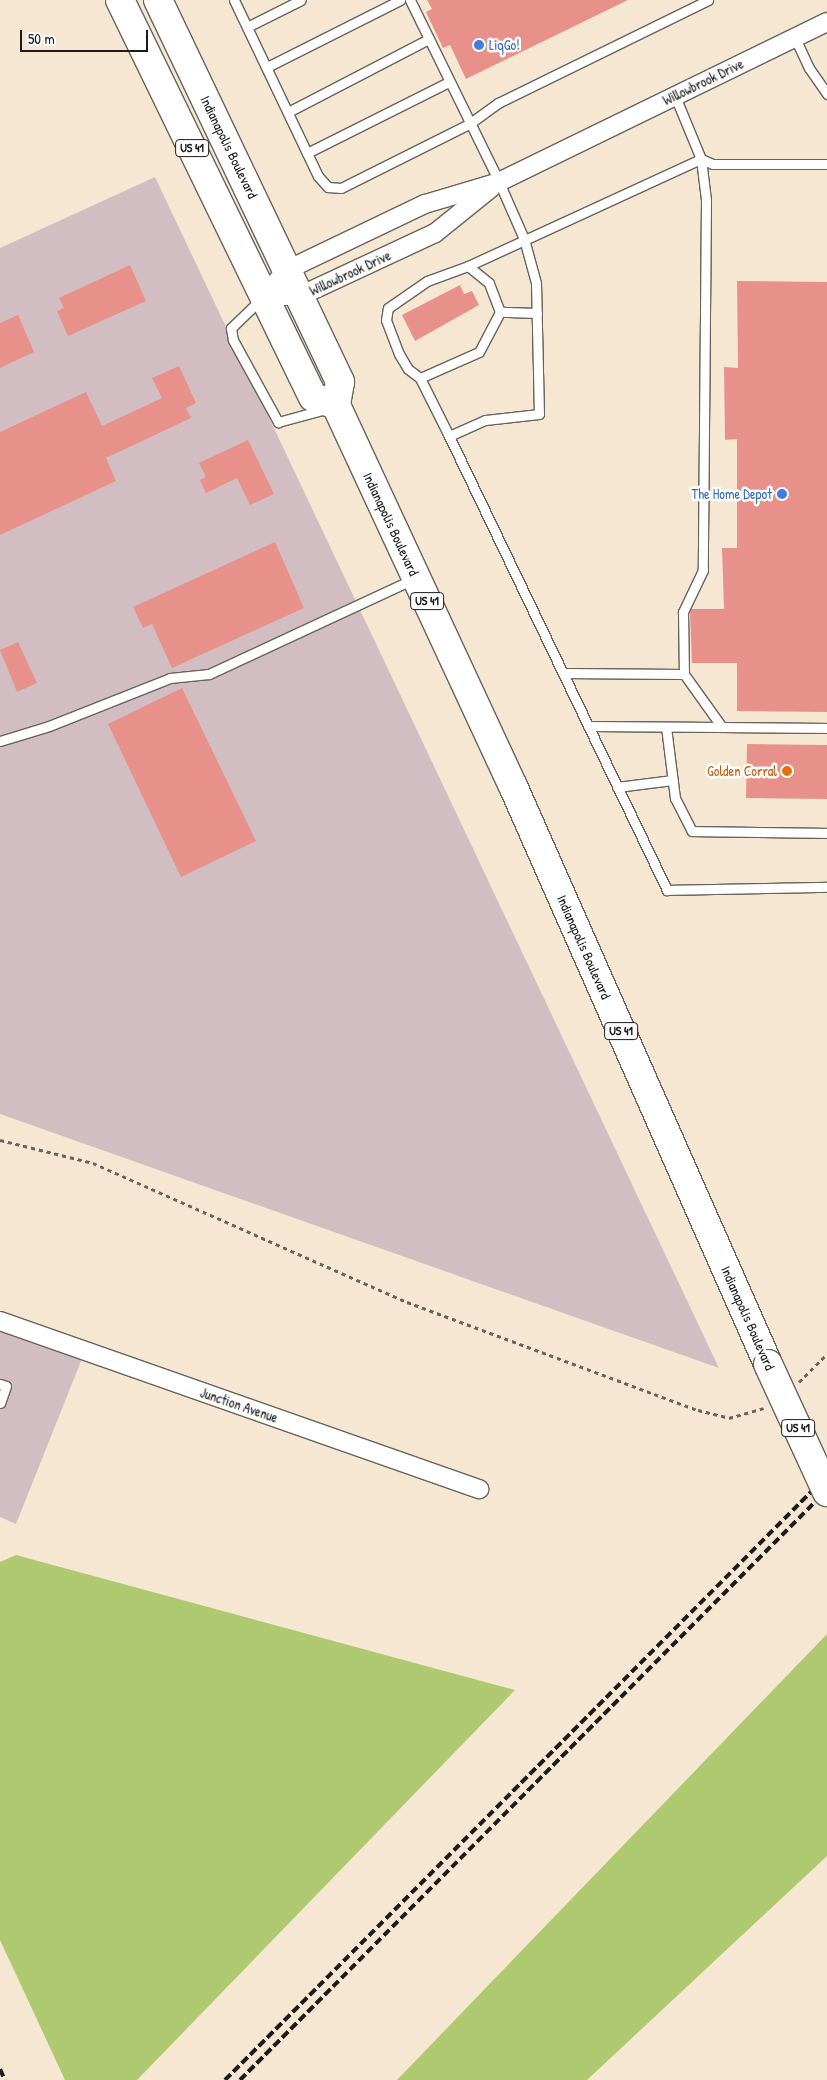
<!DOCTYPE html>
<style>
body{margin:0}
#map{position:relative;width:827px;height:2080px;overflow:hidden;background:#f6e7d2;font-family:"Patrick Hand",sans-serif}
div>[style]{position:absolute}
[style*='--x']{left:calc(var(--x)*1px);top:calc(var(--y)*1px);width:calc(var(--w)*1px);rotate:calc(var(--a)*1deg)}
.industrial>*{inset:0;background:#d2bec2}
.green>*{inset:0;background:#aec970}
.building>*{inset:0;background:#e7918a}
.path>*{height:3px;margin-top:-1.5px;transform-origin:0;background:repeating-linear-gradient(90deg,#68635c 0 4px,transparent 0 8px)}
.roads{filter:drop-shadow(1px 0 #68635c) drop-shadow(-1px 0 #68635c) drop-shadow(0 1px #68635c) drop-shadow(0 -1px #68635c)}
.lane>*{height:9px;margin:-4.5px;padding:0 4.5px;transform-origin:4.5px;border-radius:4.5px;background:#fff}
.street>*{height:18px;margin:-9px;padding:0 9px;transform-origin:9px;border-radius:9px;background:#fff}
.highway>*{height:28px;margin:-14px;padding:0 14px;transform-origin:14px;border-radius:14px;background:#fff}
.rail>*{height:4px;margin-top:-2px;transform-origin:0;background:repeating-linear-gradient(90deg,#1c1c1c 0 8px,transparent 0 12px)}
.bridges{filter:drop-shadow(1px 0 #68635c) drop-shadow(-1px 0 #68635c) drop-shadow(0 1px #68635c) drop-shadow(0 -1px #68635c)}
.highway-bridge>*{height:28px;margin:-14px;padding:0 14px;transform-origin:14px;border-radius:14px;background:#fff}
.dots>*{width:14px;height:14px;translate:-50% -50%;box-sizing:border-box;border:2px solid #fff;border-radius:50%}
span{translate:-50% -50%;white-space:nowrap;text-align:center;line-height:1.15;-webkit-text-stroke:5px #fff;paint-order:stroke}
.shield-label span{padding:1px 4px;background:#fff;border:1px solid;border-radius:4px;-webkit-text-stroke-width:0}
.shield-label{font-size:12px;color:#1c1c1c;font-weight:700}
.shop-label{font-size:14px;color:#366cbe}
.left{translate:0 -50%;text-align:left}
.right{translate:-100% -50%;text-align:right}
.street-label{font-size:14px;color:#1c1c1c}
.food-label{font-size:14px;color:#c56008}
.scale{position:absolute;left:20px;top:30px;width:128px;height:22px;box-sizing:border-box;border:2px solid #1c1c1c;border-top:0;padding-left:6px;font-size:15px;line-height:18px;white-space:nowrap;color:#1c1c1c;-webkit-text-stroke:4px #fff;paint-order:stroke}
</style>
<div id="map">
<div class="industrial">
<i style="clip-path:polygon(155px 177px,719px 1368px,0 1114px,0 248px)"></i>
<i style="clip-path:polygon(0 1321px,85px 1351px,16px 1524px,0 1517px)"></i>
</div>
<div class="green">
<i style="clip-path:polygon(16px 1555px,515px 1690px,137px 2080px,65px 2080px,0 1940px,0 1562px)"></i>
<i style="clip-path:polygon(827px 1634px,827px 1856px,587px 2080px,397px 2080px)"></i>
</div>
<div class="building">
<i style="clip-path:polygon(427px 0,628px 0,466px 79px,450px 45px,443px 48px,426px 12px,432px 9px)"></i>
<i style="clip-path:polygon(130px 265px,146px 301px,68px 336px,57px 311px,64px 308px,59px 298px)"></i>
<i style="clip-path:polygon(737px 281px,827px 282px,827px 712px,737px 711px,737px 663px,692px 663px,690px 612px,691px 609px,724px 609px,722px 548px,737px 548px,737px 439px,725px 440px,724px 367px,738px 368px)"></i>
<i style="clip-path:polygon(460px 285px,464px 294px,472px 291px,479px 305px,415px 341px,402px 315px)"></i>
<i style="clip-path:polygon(18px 315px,34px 352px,0 368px,0 323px)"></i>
<i style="clip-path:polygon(179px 366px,196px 403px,186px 408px,191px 418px,106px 458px,116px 481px,0 535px,0 432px,86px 392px,102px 426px,162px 398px,152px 378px)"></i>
<i style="clip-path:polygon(248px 440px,274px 494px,250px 505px,237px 478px,206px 493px,200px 480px,206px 477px,199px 463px)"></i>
<i style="clip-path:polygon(275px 542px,304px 608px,172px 668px,152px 624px,143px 628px,133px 607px)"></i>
<i style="clip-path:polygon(18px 642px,37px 683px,17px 692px,0 650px)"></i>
<i style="clip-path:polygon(182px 688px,256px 841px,181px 877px,108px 724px)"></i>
<i style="clip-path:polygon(747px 744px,827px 745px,827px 799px,746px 798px)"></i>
</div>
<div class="path">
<i style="--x:0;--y:1140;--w:96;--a:13.9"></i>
<i style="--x:93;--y:1163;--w:343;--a:23.9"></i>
<i style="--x:407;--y:1302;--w:310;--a:20.4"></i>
<i style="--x:698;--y:1410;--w:32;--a:14"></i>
<i style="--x:729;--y:1418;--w:36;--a:-16"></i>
<i style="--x:799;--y:1382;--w:40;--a:-45"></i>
</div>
<div class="roads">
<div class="lane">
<i style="--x:234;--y:0;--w:195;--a:64.5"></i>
<i style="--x:318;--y:176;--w:15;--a:48"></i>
<i style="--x:328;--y:187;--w:13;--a:4"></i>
<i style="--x:341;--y:188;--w:143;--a:-26.6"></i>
<i style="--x:469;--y:124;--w:36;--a:-36"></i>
<i style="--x:498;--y:103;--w:234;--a:-26.1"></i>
<i style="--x:410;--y:0;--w:203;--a:63.9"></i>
<i style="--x:499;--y:182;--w:62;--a:66.3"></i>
<i style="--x:524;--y:239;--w:46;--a:74.7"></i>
<i style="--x:536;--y:283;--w:131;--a:88.7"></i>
<i style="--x:539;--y:414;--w:54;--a:173.7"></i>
<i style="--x:485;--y:420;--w:39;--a:156"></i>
<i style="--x:449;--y:436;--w:504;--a:64.35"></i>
<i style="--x:667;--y:890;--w:160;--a:-1.1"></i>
<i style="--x:247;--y:27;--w:60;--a:-26.6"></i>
<i style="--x:795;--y:38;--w:33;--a:65"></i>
<i style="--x:809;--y:68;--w:32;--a:55"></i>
<i style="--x:267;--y:67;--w:149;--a:-26.7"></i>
<i style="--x:675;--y:96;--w:68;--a:67.6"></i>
<i style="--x:701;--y:159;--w:13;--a:23"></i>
<i style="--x:713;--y:164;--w:114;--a:0"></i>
<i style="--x:288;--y:112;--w:159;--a:-27.4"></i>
<i style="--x:307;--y:153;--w:159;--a:-26.6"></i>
<i style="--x:261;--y:299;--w:42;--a:136"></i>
<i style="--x:231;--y:328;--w:12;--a:81"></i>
<i style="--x:233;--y:340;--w:94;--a:61.2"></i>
<i style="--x:278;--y:422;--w:50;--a:-15.2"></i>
<i style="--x:537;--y:313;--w:37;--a:-178"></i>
<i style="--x:500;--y:312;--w:31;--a:-111"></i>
<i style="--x:489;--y:283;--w:27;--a:-141"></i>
<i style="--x:468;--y:266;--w:256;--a:-24.7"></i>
<i style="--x:701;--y:159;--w:41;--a:83"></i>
<i style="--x:706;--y:200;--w:370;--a:90.5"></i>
<i style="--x:703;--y:570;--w:47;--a:115.5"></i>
<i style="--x:683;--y:612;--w:62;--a:89.1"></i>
<i style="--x:684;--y:674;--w:65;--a:54.4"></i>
<i style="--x:722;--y:727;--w:105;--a:0.5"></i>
<i style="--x:420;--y:378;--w:64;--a:-23.8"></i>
<i style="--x:479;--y:352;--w:45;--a:-62.3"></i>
<i style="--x:449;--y:436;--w:65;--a:-116.6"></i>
<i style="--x:420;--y:378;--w:15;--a:-143"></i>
<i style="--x:408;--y:369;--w:17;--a:-121"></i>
<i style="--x:399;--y:354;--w:36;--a:-111"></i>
<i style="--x:386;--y:320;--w:12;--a:-81"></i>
<i style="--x:388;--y:308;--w:47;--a:-34.7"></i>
<i style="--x:427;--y:281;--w:44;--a:-20.1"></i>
<i style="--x:563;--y:673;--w:121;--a:0.5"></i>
<i style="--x:588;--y:726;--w:134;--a:0.4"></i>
<i style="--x:666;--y:727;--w:72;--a:82.8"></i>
<i style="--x:675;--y:798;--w:37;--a:63"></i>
<i style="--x:692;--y:831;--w:135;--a:0.8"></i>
<i style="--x:0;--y:741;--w:51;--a:-17"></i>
<i style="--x:49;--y:726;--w:130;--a:-21.6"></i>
<i style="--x:170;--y:678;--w:39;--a:-6"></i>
<i style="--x:209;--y:674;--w:226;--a:-24.9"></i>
<i style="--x:617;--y:787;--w:56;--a:-7.1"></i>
<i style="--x:0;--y:1384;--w:6;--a:18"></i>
<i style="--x:6;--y:1386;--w:18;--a:109"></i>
</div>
<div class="street">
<i style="--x:264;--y:296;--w:35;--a:-49"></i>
<i style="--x:287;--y:270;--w:153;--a:-25.6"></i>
<i style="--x:425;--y:204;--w:77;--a:-16.6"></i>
<i style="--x:499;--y:182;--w:365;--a:-26"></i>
<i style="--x:264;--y:296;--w:36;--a:0"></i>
<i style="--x:300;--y:296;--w:149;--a:-25"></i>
<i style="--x:435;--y:233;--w:72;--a:-38.8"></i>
<i style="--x:0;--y:1321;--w:508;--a:19.33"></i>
</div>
<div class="highway">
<i style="--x:120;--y:0;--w:441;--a:64.1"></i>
<i style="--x:313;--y:397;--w:24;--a:19"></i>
<i style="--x:158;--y:0;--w:423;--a:64.5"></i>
<i style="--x:340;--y:382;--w:23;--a:100"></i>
<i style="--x:336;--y:405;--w:420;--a:65.1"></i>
<i style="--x:513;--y:786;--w:632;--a:66.19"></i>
</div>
</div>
<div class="rail">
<i style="--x:0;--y:2069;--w:12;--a:66"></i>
<i style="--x:225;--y:2080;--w:853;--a:-45.1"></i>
<i style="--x:240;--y:2080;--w:832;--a:-45.15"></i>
</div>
<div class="bridges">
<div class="highway-bridge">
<i style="--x:768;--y:1364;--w:141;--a:65.3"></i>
</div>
</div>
<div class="dots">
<i style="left:479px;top:45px;background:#3f7fe0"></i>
<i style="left:782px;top:494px;background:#3f7fe0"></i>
<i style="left:787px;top:771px;background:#e8710a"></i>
</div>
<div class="shield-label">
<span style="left:192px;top:148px">US 41</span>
<span style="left:427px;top:601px">US 41</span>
<span style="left:621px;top:1031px">US 41</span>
<span style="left:798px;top:1428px">US 41</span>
</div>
<div class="shop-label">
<span class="left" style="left:489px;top:45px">LiqGo!</span>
<span class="right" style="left:772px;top:494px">The Home Depot</span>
</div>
<div class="street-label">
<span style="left:703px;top:82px;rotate:-26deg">Willowbrook Drive</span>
<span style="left:229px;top:147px;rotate:64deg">Indianapolis Boulevard</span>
<span style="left:350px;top:273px;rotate:-25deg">Willowbrook Drive</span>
<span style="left:391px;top:524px;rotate:65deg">Indianapolis Boulevard</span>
<span style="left:584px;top:947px;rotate:66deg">Indianapolis Boulevard</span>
<span style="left:748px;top:1318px;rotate:66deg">Indianapolis Boulevard</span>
<span style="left:239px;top:1405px;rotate:19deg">Junction Avenue</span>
</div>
<div class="food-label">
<span class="right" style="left:777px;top:771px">Golden Corral</span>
</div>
<div class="scale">50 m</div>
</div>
